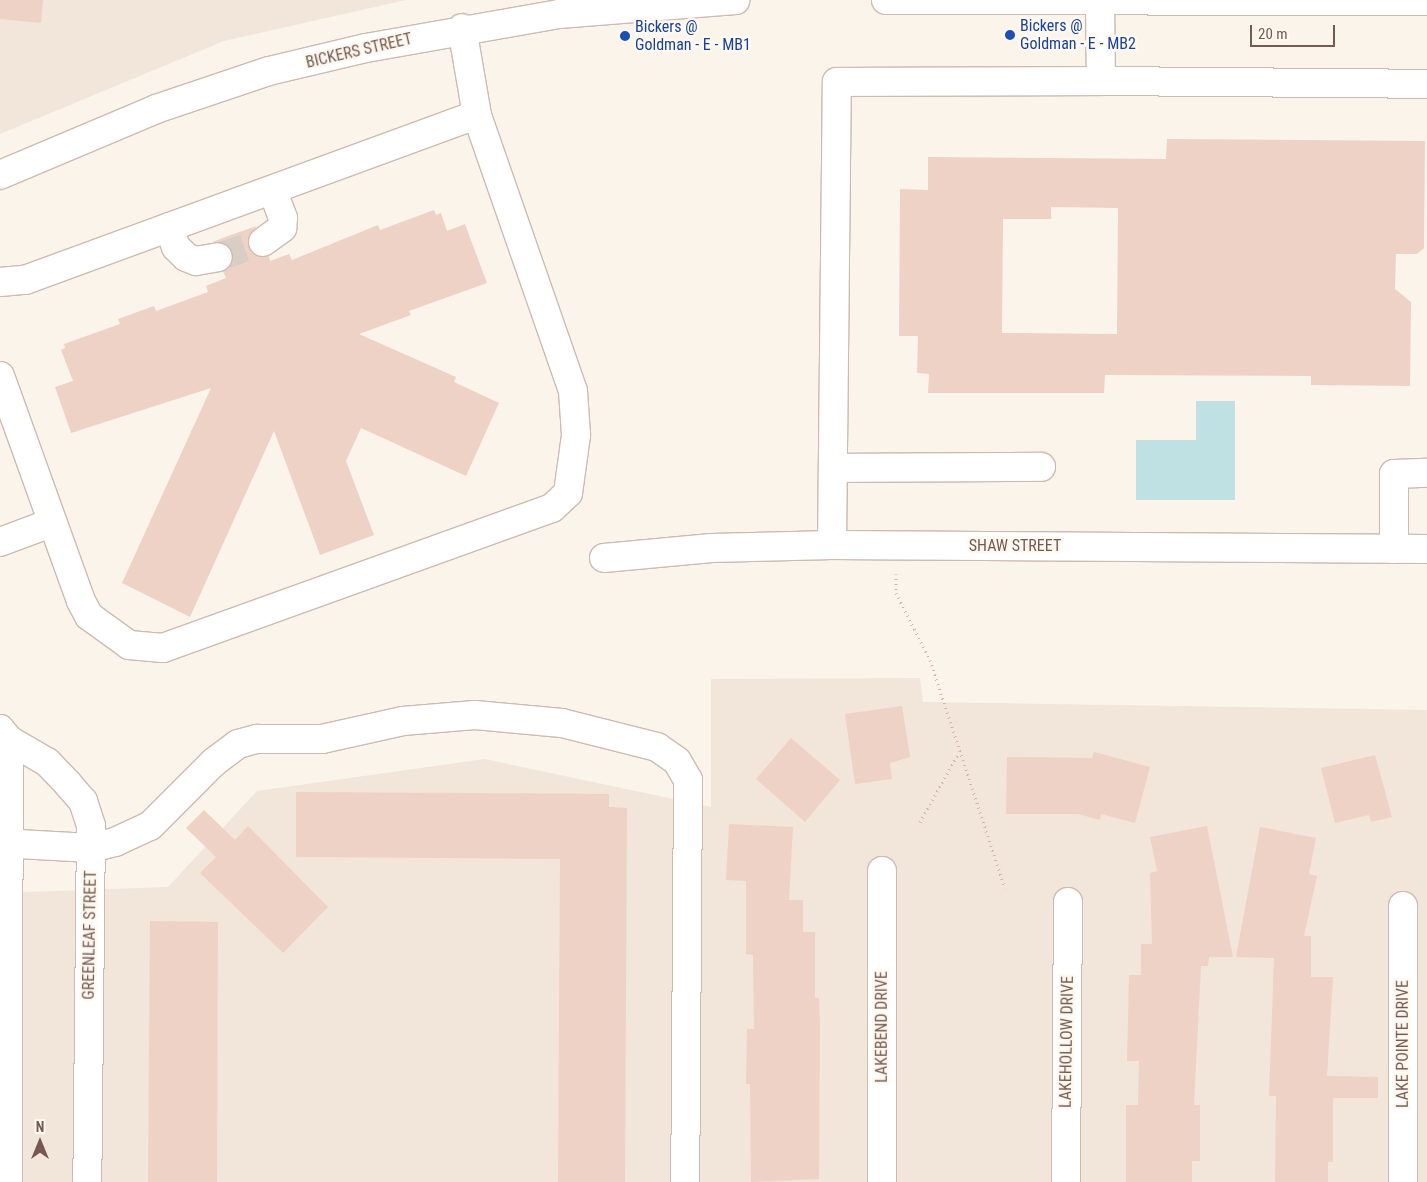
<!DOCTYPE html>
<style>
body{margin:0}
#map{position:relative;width:1427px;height:1182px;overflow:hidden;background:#fbf4eb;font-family:"Roboto Condensed",sans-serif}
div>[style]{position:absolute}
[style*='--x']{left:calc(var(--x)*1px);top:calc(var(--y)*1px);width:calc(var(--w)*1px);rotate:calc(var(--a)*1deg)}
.residential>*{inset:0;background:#f2e5da}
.water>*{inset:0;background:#c0e1e3}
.building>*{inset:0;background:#eed2c5}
.minor-tunnel>*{height:28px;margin-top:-14px;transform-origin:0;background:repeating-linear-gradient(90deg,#d9cec4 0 28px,transparent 0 42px)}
.path>*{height:3px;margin-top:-1.5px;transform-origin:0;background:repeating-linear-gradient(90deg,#d3b6a7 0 1px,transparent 0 5px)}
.roads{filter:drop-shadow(1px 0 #cdbbb1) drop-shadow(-1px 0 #cdbbb1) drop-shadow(0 1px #cdbbb1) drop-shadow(0 -1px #cdbbb1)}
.minor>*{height:28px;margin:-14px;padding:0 14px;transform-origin:14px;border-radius:14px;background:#fff}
.dots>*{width:14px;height:14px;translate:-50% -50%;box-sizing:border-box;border:2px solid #fef8f1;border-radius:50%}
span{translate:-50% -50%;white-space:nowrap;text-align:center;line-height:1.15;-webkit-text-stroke:5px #fef8f1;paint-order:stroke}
.transit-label{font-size:16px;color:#164399}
.left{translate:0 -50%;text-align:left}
.street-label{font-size:16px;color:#745a50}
.north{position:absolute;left:15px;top:1117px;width:50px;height:50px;-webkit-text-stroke:4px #fef8f1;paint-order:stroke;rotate:0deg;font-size:14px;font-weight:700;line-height:20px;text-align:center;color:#745a50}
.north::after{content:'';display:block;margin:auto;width:18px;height:22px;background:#745a50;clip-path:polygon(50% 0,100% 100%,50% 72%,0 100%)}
.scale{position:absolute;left:1250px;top:25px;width:85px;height:22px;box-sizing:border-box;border:2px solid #745a50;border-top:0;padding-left:6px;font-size:15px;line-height:18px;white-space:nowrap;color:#745a50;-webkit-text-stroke:4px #fef8f1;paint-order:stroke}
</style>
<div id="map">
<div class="residential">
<i style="clip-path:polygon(0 0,406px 0,224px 41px,0 134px)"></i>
<i style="clip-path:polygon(920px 678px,923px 702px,1427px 710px,1427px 1182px,0 1182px,0 893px,168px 887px,257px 791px,485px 759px,711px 807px,711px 679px)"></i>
</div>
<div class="water">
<i style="clip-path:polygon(1196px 401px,1235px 401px,1235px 500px,1136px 500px,1136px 440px,1196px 440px)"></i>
</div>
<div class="building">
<i style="clip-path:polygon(0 0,43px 0,41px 23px,0 19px)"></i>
<i style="clip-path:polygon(evenodd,1167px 139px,1425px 141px,1424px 248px,1417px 254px,1396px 254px,1395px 289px,1411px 302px,1410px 386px,1311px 385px,1311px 376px,1105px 375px,1104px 393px,928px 393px,929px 374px,917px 373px,918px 336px,899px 336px,900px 189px,928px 190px,928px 157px,1166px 159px,1167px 139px,1051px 207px,1118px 208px,1117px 334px,1002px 333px,1003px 219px,1051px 219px,1051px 207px)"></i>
<i style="clip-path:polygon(434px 210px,436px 215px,441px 213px,447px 231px,465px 224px,487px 283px,409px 311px,411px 315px,359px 334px,456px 377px,454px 382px,499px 403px,466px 476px,361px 428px,346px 461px,374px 535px,320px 555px,274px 431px,190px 617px,122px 583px,211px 388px,71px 433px,55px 387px,73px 381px,61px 350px,65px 348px,64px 344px,120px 324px,118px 319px,154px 306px,156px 311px,208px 292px,206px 286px,226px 278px,223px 271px,233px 262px,230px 247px,213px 242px,225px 237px,257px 226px,249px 236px,251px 252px,257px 256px,269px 256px,270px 261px,289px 254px,292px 260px,378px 225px,380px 230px)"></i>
<i style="clip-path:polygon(902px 706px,910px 757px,890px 763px,892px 779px,855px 784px,845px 714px)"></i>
<i style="clip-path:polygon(791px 738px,840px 780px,805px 822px,756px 779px)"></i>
<i style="clip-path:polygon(1094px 752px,1150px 767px,1135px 823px,1101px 814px,1100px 820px,1078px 814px,1006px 814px,1007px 757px,1092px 758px)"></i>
<i style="clip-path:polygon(1375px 755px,1392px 817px,1371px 822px,1369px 815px,1335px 823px,1321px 768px)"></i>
<i style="clip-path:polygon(296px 792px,609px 794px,609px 807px,627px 808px,625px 1182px,558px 1182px,560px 859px,296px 857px)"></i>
<i style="clip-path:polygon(204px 810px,235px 840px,248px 826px,328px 907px,283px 953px,200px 873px,216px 857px,186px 828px)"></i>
<i style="clip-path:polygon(729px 824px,793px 827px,789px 900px,803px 900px,803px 932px,815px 932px,815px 998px,819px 998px,820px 1023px,819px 1179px,751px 1182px,750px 1084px,746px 1084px,747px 1029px,754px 1029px,753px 955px,746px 954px,746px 881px,726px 880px)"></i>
<i style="clip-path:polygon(1207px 826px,1233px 957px,1209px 957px,1208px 966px,1201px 966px,1194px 1105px,1200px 1105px,1200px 1161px,1192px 1161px,1192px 1182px,1126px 1182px,1126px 1105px,1138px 1105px,1139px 1061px,1127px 1061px,1129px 975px,1141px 975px,1141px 944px,1152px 944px,1150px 873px,1157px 871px,1150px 837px)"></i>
<i style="clip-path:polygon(1260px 827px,1316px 838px,1309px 874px,1317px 876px,1304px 936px,1311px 936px,1311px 977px,1333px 977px,1327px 1076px,1378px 1077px,1378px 1098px,1333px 1098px,1333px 1162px,1328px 1162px,1328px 1182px,1275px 1182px,1276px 1096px,1269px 1096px,1274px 958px,1236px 957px)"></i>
<i style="clip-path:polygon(150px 921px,218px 922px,217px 1182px,148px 1182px)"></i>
</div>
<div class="minor-tunnel">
<i style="--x:218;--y:257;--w:47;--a:-18.4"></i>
</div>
<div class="path">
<i style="--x:896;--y:574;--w:19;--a:90"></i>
<i style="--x:896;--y:593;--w:75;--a:63.1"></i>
<i style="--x:930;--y:660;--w:240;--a:71.8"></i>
<i style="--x:920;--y:822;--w:78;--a:-60.8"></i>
</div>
<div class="roads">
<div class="minor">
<i style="--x:886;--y:0;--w:541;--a:0.11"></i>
<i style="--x:1100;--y:1;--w:80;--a:89.3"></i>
<i style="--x:1101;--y:81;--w:326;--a:0.5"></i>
<i style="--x:0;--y:175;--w:169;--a:-22.9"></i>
<i style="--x:156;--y:109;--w:119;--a:-18.6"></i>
<i style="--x:269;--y:71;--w:100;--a:-13.3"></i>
<i style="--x:366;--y:48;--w:196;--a:-10"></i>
<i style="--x:559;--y:14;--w:177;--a:-4.5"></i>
<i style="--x:169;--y:227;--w:21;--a:71"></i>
<i style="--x:176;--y:247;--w:14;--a:45"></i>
<i style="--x:186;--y:257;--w:11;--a:22"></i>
<i style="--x:196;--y:261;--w:22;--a:-10"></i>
<i style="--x:263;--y:242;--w:24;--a:-36"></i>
<i style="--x:282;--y:228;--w:10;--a:-84"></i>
<i style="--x:283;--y:218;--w:30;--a:-111"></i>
<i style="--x:0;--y:282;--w:25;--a:-5"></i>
<i style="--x:25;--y:280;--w:481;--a:-20.1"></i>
<i style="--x:0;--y:376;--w:239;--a:70.2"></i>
<i style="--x:81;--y:601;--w:17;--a:62"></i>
<i style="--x:89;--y:616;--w:49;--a:35.9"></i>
<i style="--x:129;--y:645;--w:34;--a:5"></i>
<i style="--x:163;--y:648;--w:413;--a:-19.8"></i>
<i style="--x:552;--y:508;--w:22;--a:-43"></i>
<i style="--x:568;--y:493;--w:59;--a:-82.1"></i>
<i style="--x:576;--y:435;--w:44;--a:-93.9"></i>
<i style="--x:573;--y:391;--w:292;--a:-109.2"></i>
<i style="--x:477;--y:115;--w:88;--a:-99.8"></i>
<i style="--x:834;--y:468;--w:207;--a:-0.3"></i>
<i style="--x:0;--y:542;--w:54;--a:-20.4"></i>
<i style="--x:832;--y:545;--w:463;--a:-89.4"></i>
<i style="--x:837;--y:82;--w:264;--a:-0.2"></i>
<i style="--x:1394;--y:549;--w:75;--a:-90"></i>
<i style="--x:1394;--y:474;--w:33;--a:-2"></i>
<i style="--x:604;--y:558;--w:108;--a:-5.3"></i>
<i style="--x:712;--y:548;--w:120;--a:-1.4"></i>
<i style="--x:832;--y:545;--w:595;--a:0.39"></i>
<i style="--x:0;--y:729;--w:14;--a:51"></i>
<i style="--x:9;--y:740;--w:44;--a:30.1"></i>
<i style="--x:47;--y:762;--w:30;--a:46"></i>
<i style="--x:68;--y:784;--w:23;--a:49"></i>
<i style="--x:83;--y:801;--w:26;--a:72"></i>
<i style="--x:91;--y:826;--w:356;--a:90.6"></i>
<i style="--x:0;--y:843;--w:91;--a:3.1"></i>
<i style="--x:91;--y:848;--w:25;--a:-14"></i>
<i style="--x:115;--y:842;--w:38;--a:-25"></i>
<i style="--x:150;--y:826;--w:91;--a:-45"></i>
<i style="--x:214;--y:762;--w:30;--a:-37"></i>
<i style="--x:238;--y:744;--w:20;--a:-15"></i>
<i style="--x:257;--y:739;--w:65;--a:0"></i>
<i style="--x:322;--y:739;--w:83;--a:-12.5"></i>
<i style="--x:403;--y:721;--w:72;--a:-4.8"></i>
<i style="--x:475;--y:715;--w:87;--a:5.3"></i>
<i style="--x:562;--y:723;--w:98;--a:14.2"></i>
<i style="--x:657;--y:747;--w:24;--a:35"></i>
<i style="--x:677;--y:761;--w:22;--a:60"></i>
<i style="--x:688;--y:780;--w:402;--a:90.4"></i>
<i style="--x:882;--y:871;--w:311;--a:90"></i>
<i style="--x:8;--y:1182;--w:442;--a:-89.9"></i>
<i style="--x:1066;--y:1182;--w:280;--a:-89.6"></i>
<i style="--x:1403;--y:1182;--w:276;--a:-90"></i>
</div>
</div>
<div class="dots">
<i style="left:1010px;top:35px;background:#1a4fb4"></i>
<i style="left:625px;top:36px;background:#1a4fb4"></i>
</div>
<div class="transit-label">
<span class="left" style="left:1020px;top:35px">Bickers @<br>Goldman - E - MB2</span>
<span class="left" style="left:635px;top:36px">Bickers @<br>Goldman - E - MB1</span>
</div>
<div class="street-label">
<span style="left:359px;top:51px;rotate:-13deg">BICKERS STREET</span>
<span style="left:1015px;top:546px">SHAW STREET</span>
<span style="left:90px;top:935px;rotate:-89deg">GREENLEAF STREET</span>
<span style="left:882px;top:1027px;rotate:-90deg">LAKEBEND DRIVE</span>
<span style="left:1067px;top:1042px;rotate:-89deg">LAKEHOLLOW DRIVE</span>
<span style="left:1403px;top:1044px;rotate:-90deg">LAKE POINTE DRIVE</span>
</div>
<div class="north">N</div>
<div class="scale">20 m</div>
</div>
